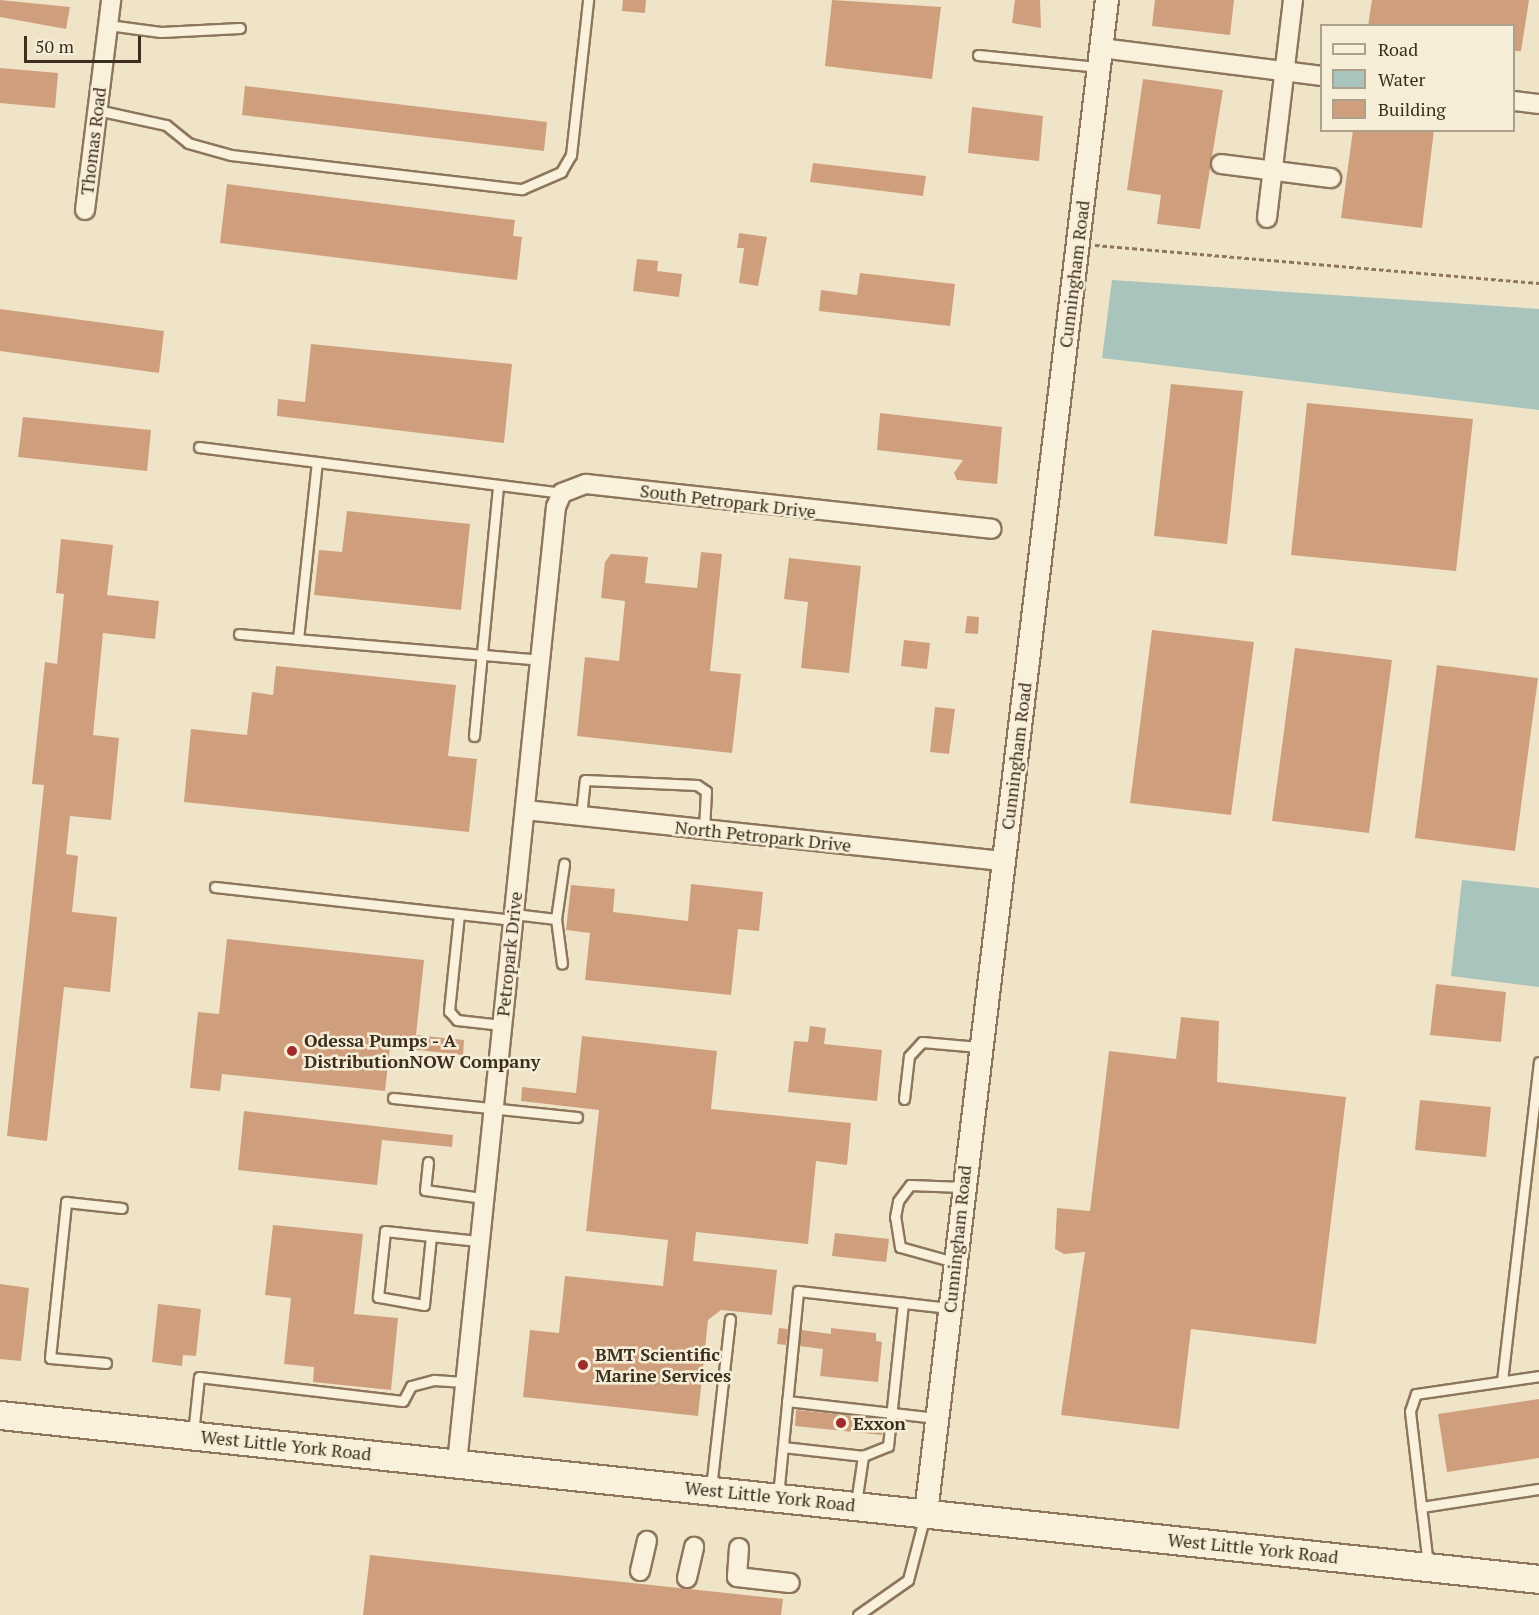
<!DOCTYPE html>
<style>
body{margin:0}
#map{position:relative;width:1539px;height:1615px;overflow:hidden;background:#f0e4c8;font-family:"PT Serif",serif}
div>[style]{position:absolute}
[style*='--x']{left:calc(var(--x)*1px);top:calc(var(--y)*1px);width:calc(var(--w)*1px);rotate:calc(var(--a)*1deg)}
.water>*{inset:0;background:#a9c4bc}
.building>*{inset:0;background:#cf9f7d}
.path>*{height:3px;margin-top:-1.5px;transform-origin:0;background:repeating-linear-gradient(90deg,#8d765c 0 4.5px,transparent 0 7.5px)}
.roads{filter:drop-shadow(2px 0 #8d765c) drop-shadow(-2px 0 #8d765c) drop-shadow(0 2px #8d765c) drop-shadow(0 -2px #8d765c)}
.service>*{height:9px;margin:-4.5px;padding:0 4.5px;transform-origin:4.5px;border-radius:4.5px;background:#faf1dc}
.minor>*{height:18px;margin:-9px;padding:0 9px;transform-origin:9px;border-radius:9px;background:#faf1dc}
.tertiary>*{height:22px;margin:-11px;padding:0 11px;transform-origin:11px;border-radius:11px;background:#faf1dc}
.secondary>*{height:27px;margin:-13.5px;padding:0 13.5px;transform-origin:13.5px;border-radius:13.5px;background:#faf1dc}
.dots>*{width:16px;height:16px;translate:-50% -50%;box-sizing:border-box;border:3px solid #f7eed8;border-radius:50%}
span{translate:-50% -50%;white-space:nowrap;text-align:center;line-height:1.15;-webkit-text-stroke:5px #f7eed8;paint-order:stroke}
.street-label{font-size:18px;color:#3d2e20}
.poi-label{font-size:18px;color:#3d2e20;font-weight:700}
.left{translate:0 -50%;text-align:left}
.legend{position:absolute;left:1320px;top:24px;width:195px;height:108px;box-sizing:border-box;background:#f7eed8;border:2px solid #ada18e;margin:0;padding:8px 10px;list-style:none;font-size:18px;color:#3d2e20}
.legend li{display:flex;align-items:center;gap:12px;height:30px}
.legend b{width:30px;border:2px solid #ada18e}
.scale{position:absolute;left:24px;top:36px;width:117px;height:27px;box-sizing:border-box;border:3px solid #3d2e20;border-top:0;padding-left:8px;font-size:18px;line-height:21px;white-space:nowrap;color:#3d2e20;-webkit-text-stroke:4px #f7eed8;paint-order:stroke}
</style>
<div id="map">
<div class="water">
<i style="clip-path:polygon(1112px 280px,1539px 309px,1539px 410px,1102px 358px)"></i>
<i style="clip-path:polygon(1462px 880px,1539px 888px,1539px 987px,1451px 976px)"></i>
</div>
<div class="building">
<i style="clip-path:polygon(0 0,70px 7px,66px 29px,0 17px)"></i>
<i style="clip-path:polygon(623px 0,646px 0,645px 13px,622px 11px)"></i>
<i style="clip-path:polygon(832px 0,941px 7px,932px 79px,825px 66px)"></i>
<i style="clip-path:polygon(1015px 0,1040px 0,1041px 28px,1012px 23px)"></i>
<i style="clip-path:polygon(1155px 0,1234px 0,1230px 35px,1152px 26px)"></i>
<i style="clip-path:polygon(1372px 0,1529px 0,1521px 51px,1514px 51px,1514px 26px,1368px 26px)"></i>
<i style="clip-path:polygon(0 68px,58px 73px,55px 108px,0 103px)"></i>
<i style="clip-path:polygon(1143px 79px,1223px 90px,1200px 229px,1157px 224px,1161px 195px,1127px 190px)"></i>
<i style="clip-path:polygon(245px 86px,547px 122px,544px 151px,242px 115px)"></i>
<i style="clip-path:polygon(972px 107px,1043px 116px,1039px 161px,968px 153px)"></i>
<i style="clip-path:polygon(1353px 130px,1434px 130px,1422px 228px,1341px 218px)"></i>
<i style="clip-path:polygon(813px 163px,926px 176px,923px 196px,810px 182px)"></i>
<i style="clip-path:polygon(227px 184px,515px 220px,513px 236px,522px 237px,517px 280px,220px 243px)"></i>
<i style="clip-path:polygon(739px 233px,767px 237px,758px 286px,739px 283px,744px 248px,737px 248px)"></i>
<i style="clip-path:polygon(637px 259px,658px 261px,657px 271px,682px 274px,679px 297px,633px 291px)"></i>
<i style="clip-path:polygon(860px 273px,955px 284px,950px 326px,819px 311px,821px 290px,857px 295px)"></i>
<i style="clip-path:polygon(0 309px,164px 331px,159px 373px,0 351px)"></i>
<i style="clip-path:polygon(311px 344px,512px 364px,504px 443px,277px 416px,278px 399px,305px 402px)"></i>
<i style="clip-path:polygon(1171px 384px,1243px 391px,1227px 544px,1154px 536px)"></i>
<i style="clip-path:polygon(1307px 403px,1473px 419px,1456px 571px,1291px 555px)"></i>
<i style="clip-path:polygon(880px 413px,1002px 427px,997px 484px,957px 480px,954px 473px,963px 460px,877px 450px)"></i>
<i style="clip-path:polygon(23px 417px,151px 430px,147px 471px,18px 457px)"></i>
<i style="clip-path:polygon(347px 511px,470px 524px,461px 610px,314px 595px,319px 550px,342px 552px)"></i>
<i style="clip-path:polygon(61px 539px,113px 545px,107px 595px,159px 601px,155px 639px,103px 633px,93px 735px,119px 738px,111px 820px,70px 816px,66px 854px,78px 856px,72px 912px,117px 917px,110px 992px,64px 987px,47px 1141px,7px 1136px,44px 785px,32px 784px,45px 662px,57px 664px,64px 594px,56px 593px)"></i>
<i style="clip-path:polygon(701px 552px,722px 554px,710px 671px,741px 674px,732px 753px,577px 736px,585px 657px,619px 661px,625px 601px,601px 598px,605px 562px,611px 554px,648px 557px,645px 583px,697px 588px)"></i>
<i style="clip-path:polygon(789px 558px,861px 566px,849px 673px,801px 668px,808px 602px,784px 599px)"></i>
<i style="clip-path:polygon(967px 616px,979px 617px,978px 634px,965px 633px)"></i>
<i style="clip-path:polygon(1152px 630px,1254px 642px,1231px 815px,1130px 803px)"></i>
<i style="clip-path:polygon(904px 640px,930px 643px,927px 669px,901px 666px)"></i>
<i style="clip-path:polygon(1295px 648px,1392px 660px,1369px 833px,1272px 821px)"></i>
<i style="clip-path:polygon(1437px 665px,1538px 678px,1515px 851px,1415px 838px)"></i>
<i style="clip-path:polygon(276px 666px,456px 685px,448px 756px,477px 759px,469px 832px,184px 802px,191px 729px,247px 735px,252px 692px,273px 695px)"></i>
<i style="clip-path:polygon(935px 707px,955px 709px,949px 754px,930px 752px)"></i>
<i style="clip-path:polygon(691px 884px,763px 892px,759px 931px,738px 929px,731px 995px,585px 980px,590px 933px,566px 930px,571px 885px,615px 889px,613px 912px,688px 921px)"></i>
<i style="clip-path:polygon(227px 939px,424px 960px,416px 1035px,464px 1040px,463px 1055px,390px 1047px,385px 1091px,222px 1074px,220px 1091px,190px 1088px,198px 1012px,219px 1014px)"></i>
<i style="clip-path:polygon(1436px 984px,1506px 992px,1501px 1042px,1430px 1035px)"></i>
<i style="clip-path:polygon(1181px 1017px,1219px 1021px,1217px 1082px,1346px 1097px,1316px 1344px,1191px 1329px,1179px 1429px,1061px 1415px,1085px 1252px,1064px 1254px,1055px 1249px,1057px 1208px,1090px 1211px,1109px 1051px,1176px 1059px)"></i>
<i style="clip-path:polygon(810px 1026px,826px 1028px,824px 1044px,882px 1050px,877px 1101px,788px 1092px,794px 1041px,808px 1042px)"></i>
<i style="clip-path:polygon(582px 1036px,717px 1051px,711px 1109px,851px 1123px,847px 1165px,816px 1161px,808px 1244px,696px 1232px,693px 1261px,777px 1270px,772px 1315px,721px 1310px,708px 1320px,698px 1416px,523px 1397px,530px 1330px,559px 1333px,565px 1276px,663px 1286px,668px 1240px,586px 1231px,599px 1110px,521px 1101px,522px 1087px,576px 1093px)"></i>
<i style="clip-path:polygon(1420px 1100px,1491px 1107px,1486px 1157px,1415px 1150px)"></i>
<i style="clip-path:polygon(244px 1111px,453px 1135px,452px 1147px,382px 1140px,377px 1185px,238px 1170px)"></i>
<i style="clip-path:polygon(273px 1225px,363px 1234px,354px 1314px,398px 1318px,391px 1390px,313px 1382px,314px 1367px,284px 1364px,291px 1298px,265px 1295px)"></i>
<i style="clip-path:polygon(835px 1233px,889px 1239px,886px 1262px,832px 1256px)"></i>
<i style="clip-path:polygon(0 1284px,29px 1288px,21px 1361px,0 1359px)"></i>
<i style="clip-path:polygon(158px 1304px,201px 1309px,196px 1356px,183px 1355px,182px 1366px,152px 1362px)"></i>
<i style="clip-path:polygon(779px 1328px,788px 1329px,786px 1345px,777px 1344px)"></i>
<i style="clip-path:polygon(831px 1328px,876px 1333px,876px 1341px,882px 1342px,878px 1382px,820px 1376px,823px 1349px,799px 1346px,801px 1330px,831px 1334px)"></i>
<i style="clip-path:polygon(1539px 1399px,1539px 1458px,1447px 1472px,1438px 1414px)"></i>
<i style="clip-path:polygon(796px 1410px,884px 1419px,882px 1435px,795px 1426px)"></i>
<i style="clip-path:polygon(370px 1555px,783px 1599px,781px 1615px,363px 1615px)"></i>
</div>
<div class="path">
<i style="--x:1095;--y:245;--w:446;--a:4.9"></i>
</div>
<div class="roads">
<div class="service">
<i style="--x:108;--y:25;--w:53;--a:7.5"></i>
<i style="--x:161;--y:32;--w:79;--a:-2.9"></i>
<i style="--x:978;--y:55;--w:122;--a:5.7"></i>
<i style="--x:97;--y:110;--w:71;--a:12.3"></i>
<i style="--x:166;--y:125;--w:28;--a:39"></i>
<i style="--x:188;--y:143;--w:45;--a:15.6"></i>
<i style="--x:231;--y:155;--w:293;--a:6.7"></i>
<i style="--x:522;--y:189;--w:43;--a:-23.6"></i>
<i style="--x:561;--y:172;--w:20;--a:-60"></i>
<i style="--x:571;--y:155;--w:156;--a:-83.7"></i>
<i style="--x:199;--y:447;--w:366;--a:7.2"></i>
<i style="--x:239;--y:634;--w:303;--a:4.9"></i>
<i style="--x:298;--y:639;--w:178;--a:-83.9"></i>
<i style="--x:474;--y:736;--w:252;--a:-84.5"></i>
<i style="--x:581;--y:816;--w:36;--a:-84"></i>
<i style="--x:585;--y:780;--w:112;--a:2.6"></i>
<i style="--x:697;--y:785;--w:11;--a:34"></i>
<i style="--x:706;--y:791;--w:39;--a:93"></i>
<i style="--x:215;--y:887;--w:300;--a:6.3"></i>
<i style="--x:459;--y:914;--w:98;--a:95.9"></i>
<i style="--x:449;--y:1011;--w:12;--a:48"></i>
<i style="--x:457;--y:1020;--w:45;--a:6.3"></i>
<i style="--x:514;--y:914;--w:42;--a:6.8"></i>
<i style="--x:556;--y:919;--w:56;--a:-81.7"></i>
<i style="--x:556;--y:919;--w:45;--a:82.4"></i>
<i style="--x:393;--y:1098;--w:185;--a:5.9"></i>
<i style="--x:904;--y:1099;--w:43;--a:-83.4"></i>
<i style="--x:909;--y:1056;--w:19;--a:-47"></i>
<i style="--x:922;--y:1042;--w:57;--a:5"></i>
<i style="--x:428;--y:1162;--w:28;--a:96"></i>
<i style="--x:425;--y:1190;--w:59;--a:7.9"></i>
<i style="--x:431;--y:1236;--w:69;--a:95.8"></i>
<i style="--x:424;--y:1305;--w:47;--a:-170.1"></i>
<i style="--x:378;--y:1297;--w:66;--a:-83.9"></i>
<i style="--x:385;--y:1231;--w:46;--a:6.2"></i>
<i style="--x:431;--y:1236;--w:47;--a:6.1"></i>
<i style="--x:954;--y:1262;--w:56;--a:-164.5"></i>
<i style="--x:900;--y:1247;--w:30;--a:-99"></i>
<i style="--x:895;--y:1217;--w:16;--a:-79"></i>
<i style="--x:898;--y:1201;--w:20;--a:-53"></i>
<i style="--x:910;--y:1185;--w:52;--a:2.2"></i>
<i style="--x:106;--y:1363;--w:56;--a:-174.9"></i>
<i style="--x:50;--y:1358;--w:157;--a:-84.1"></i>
<i style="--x:66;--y:1202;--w:56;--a:6.1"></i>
<i style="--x:1502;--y:1381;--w:321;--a:-83.4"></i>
<i style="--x:787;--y:1401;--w:150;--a:6.5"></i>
<i style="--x:193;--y:1434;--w:57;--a:-84"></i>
<i style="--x:199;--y:1377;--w:205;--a:6.7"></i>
<i style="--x:403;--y:1401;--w:17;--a:-62"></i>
<i style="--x:411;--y:1386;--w:24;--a:-15"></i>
<i style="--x:434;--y:1380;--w:30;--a:4"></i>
<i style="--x:783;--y:1447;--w:81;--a:6.4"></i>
<i style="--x:711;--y:1488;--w:170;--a:-83.6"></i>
<i style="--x:778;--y:1496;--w:206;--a:-84.4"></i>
<i style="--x:798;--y:1291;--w:152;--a:6.4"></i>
<i style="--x:856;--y:1503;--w:48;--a:-81.5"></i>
<i style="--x:863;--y:1456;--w:27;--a:-22"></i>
<i style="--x:888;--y:1446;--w:144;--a:-84"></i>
<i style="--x:1421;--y:1507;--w:119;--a:-8.7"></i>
<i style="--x:1428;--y:1565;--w:155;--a:-96.7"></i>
<i style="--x:1410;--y:1411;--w:18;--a:-71"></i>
<i style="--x:1416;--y:1394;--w:124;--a:-8.3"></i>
<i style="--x:858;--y:1615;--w:61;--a:-35"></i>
<i style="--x:908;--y:1580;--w:67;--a:-75.3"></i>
</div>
<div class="minor">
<i style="--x:1101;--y:48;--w:223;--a:7.2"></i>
<i style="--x:1514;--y:101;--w:25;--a:7"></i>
<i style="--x:1221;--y:164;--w:111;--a:7.3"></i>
<i style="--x:85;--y:210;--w:212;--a:-82.9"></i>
<i style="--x:1267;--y:218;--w:220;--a:-83.2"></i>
<i style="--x:525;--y:810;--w:480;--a:6.1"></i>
<i style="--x:457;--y:1463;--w:961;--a:-84.09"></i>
<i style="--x:556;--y:507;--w:15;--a:-67"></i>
<i style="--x:562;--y:493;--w:26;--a:-21"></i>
<i style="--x:586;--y:484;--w:408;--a:6.3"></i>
<i style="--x:739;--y:1548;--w:29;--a:94"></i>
<i style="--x:737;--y:1577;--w:53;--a:6.5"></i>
<i style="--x:640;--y:1571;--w:31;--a:-77"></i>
<i style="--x:687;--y:1578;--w:32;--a:-77"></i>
</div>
<div class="tertiary">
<i style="--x:926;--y:1513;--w:1524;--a:-83.18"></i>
</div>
<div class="secondary">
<i style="--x:0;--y:1415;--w:1548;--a:6.08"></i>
</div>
</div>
<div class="dots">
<i style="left:292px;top:1051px;background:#9e2a2b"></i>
<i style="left:583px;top:1365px;background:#9e2a2b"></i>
<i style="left:841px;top:1423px;background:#9e2a2b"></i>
</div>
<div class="street-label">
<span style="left:93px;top:141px;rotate:-83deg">Thomas Road</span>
<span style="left:1074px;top:274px;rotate:-83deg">Cunningham Road</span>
<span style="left:728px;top:501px;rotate:7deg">South Petropark Drive</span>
<span style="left:1016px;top:756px;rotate:-83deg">Cunningham Road</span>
<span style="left:763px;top:836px;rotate:6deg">North Petropark Drive</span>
<span style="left:509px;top:954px;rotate:-84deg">Petropark Drive</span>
<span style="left:957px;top:1239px;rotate:-84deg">Cunningham Road</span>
<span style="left:286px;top:1445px;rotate:6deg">West Little York Road</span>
<span style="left:770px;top:1496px;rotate:6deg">West Little York Road</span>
<span style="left:1253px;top:1548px;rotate:6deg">West Little York Road</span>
</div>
<div class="poi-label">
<span class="left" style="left:304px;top:1051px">Odessa Pumps - A<br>DistributionNOW Company</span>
<span class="left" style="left:595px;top:1365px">BMT Scientific<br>Marine Services</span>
<span class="left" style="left:853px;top:1423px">Exxon</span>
</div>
<ul class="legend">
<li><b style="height:8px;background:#faf1dc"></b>Road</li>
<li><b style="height:16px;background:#a9c4bc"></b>Water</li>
<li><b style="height:16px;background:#cf9f7d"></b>Building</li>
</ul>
<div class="scale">50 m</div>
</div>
